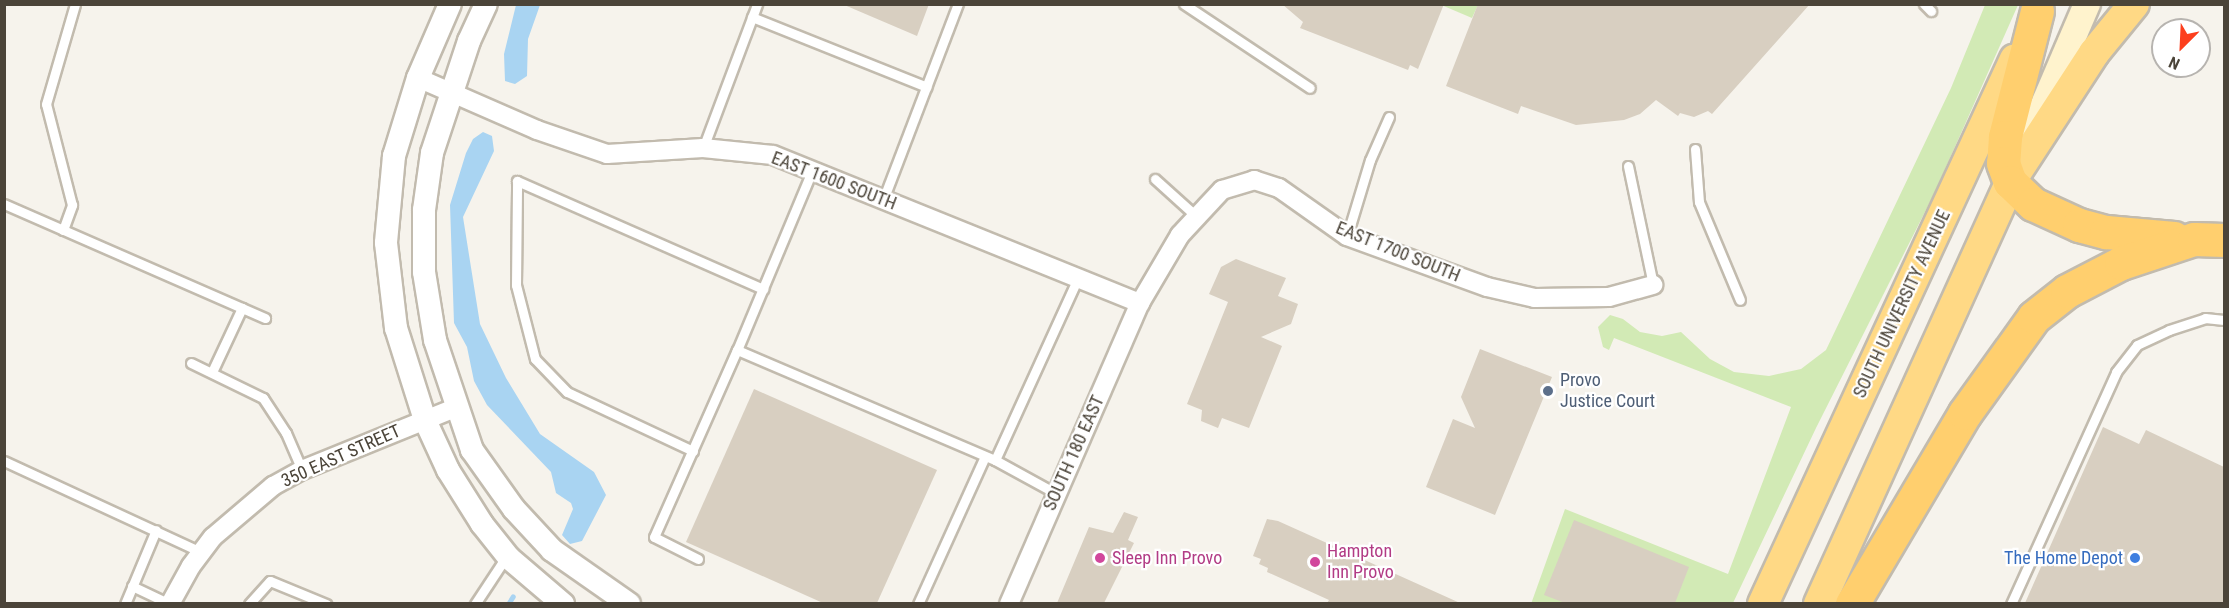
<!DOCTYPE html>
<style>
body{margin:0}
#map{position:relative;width:2229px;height:608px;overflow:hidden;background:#f6f3ec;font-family:"Roboto Condensed",sans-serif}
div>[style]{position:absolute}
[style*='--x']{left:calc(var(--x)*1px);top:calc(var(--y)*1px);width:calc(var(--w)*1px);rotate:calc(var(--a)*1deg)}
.green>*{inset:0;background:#d2eab5}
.water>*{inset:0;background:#a9d4f2}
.stream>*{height:5px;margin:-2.5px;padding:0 2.5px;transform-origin:2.5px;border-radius:2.5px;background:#a9d4f2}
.building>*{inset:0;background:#d8cfc1}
.roads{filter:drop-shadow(2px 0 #c2bbae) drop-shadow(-2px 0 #c2bbae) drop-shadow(0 2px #c2bbae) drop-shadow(0 -2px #c2bbae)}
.service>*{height:9px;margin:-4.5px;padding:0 4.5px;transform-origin:4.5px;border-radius:4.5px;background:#fff}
.minor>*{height:18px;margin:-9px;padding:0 9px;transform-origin:9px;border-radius:9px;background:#fff}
.tertiary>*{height:22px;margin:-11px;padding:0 11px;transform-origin:11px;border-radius:11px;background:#fff}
.secondary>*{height:26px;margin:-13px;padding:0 13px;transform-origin:13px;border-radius:13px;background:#fff3cd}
.trunk>*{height:30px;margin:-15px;padding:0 15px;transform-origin:15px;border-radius:15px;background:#ffd985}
.motorway>*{height:33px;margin:-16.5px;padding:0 16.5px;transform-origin:16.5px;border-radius:16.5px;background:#ffcf6e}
.dots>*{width:16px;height:16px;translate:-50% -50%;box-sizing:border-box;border:3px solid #fff;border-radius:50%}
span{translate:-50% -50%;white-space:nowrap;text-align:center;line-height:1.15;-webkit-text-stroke:4.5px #fff;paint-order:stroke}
.street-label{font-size:18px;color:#4b4439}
.service-label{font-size:18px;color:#4e5e75}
.left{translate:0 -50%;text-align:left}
.hotel-label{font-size:18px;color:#b23c85}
.shop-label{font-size:18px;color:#366cbe}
.right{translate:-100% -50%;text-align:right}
.frame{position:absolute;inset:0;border:6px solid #4b4439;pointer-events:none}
.north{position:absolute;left:2151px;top:18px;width:60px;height:60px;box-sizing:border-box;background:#fff;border:2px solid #b7b4b0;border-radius:50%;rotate:204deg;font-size:16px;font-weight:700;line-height:24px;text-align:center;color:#4b4439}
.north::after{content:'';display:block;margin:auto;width:21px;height:27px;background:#fc3f1d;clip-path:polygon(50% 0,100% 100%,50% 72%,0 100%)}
</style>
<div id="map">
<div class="green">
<i style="clip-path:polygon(1439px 4px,1478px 5px,1472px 18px)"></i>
<i style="clip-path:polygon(1985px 5px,2018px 5px,1934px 194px,1816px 428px,1733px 603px,1531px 604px,1565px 509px,1728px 574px,1791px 407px,1614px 338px,1609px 350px,1603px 347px,1598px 327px,1610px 315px,1623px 319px,1640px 332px,1662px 336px,1681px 332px,1710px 359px,1734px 372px,1769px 376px,1801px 369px,1826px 350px,1951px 88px)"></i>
</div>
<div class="water">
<i style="clip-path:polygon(516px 5px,540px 5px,528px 39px,527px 76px,515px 84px,505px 81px,504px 54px)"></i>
<i style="clip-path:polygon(483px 132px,492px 136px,494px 151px,463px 217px,480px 324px,506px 378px,540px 434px,594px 472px,606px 495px,582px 541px,570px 544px,562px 535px,573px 509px,571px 503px,556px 493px,551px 472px,487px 405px,474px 381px,467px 347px,454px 323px,450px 205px,466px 153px,473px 139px)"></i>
</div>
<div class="stream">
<i style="--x:508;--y:604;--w:9;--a:-58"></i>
</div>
<div class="building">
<i style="clip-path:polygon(842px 4px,929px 4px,917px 36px)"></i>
<i style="clip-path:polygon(1282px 4px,1444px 4px,1418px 69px,1410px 65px,1408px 70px,1300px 28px,1303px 22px)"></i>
<i style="clip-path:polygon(1478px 4px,1810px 4px,1712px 114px,1708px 111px,1694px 117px,1680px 113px,1678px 116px,1656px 100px,1640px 114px,1624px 120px,1576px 125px,1521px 106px,1518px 114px,1446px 86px)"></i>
<i style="clip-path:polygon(1236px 259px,1286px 278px,1278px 296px,1298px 304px,1291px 324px,1261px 337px,1282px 346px,1249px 428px,1222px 418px,1218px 428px,1201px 421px,1202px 410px,1187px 404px,1228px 302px,1209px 294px,1221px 267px)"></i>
<i style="clip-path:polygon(1480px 349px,1552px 377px,1495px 515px,1426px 487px,1453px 419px,1475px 428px,1461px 397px)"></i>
<i style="clip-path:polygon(754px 389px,937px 470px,877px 603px,823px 603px,686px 542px)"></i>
<i style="clip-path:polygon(2103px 427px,2139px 444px,2146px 430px,2224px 467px,2224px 603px,2025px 603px)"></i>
<i style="clip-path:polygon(1124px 512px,1138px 517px,1128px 540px,1134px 543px,1104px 603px,1057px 603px,1089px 527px,1113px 533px)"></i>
<i style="clip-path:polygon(1267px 519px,1278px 521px,1460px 603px,1327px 603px,1329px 600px,1267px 572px,1268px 568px,1259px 564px,1261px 559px,1253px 556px)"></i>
<i style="clip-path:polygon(1574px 520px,1689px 567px,1675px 603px,1565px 603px,1544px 595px)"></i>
</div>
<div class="roads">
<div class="service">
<i style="--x:1184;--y:4;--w:151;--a:33.7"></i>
<i style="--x:1924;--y:4;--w:10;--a:45"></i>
<i style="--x:752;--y:17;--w:188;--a:21.8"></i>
<i style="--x:703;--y:148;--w:154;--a:-69.4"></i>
<i style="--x:1695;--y:149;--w:53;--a:85.7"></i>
<i style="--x:1699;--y:202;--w:106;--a:67.3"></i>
<i style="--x:1628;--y:166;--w:122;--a:78.1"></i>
<i style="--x:812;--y:171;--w:194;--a:112.7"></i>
<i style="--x:737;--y:350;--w:280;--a:23.1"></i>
<i style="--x:995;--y:460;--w:200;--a:-65.5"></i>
<i style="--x:1155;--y:179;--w:55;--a:42.1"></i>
<i style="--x:883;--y:200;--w:210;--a:-69.1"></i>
<i style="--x:4;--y:204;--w:285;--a:23.6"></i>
<i style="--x:63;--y:230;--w:27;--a:-70"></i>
<i style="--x:72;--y:205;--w:104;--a:-104.4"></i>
<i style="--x:46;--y:104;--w:104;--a:-73.8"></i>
<i style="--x:1347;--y:236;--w:79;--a:-73.2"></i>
<i style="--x:1370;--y:160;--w:47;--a:-66.2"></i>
<i style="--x:191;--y:363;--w:80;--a:25.9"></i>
<i style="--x:263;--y:398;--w:42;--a:56.7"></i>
<i style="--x:286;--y:433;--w:40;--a:66.6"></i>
<i style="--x:212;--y:372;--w:71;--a:-64.9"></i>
<i style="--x:693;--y:451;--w:139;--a:-154.9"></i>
<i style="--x:567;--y:392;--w:46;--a:-134.1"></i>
<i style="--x:535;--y:359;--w:76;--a:-104.4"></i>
<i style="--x:516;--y:285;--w:104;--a:-89.4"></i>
<i style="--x:517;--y:181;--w:269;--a:23.7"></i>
<i style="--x:995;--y:460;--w:71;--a:28.7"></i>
<i style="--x:4;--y:461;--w:217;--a:24.8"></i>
<i style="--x:698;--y:559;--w:49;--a:-153.4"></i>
<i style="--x:654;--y:537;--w:205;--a:-66.1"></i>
<i style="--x:132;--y:586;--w:42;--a:25.3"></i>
<i style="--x:125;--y:604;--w:80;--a:-67.3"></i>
<i style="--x:249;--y:604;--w:31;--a:-48"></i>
<i style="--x:270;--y:581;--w:61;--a:22.3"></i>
<i style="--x:475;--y:604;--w:56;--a:-56.6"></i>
<i style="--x:918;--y:604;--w:162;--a:-65.6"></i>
<i style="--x:2011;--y:604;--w:255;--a:-65.6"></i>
<i style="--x:2116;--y:372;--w:34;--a:-52"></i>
<i style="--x:2137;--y:345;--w:35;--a:-25"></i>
<i style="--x:2169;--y:330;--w:38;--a:-18"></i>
<i style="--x:2205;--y:318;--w:19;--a:6"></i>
</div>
<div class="minor">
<i style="--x:418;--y:78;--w:130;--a:23.6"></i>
<i style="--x:537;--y:130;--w:74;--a:18.9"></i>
<i style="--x:607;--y:154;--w:96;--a:-3.6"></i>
<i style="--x:703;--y:148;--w:70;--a:5.7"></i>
<i style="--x:773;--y:155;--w:396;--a:22"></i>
<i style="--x:170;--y:604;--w:43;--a:-61.1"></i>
<i style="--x:191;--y:566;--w:36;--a:-53"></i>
<i style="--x:213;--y:537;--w:79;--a:-40.4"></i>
<i style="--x:273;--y:486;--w:33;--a:-29"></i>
<i style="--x:302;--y:470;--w:165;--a:-22.1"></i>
<i style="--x:1009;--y:604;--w:328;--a:-66.5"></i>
<i style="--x:1140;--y:303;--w:79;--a:-59.5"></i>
<i style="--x:1180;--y:235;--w:62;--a:-47"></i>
<i style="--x:1222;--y:190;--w:34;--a:-17"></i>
<i style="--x:1254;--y:180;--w:26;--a:18"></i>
<i style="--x:1279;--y:188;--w:83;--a:35.2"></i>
<i style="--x:1347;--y:236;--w:149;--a:20"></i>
<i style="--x:1487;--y:287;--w:49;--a:12.9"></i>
<i style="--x:1535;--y:298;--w:74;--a:-0.8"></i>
<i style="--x:1609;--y:297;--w:46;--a:-15.3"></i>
</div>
<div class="tertiary">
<i style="--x:450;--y:4;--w:81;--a:113.4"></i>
<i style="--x:418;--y:78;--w:82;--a:107.1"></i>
<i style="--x:394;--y:156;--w:87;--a:95.3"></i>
<i style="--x:386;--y:243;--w:86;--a:83.3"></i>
<i style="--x:396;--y:328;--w:96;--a:72.5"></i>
<i style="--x:425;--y:420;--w:55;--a:65.3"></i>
<i style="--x:448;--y:470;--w:64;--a:57.8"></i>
<i style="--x:482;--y:524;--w:43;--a:51.5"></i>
<i style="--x:509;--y:558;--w:71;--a:40.4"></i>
<i style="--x:486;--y:4;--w:41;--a:114.7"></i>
<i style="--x:469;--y:41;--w:118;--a:108.3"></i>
<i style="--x:432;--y:153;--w:58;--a:98"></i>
<i style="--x:424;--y:210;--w:62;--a:90"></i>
<i style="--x:424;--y:272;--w:69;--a:80.8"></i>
<i style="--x:435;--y:340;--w:116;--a:71.4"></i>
<i style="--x:472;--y:450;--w:72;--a:54.6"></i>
<i style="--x:514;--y:509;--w:56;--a:47.2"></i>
<i style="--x:552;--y:550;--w:94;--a:35"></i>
</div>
<div class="secondary">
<i style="--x:2033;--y:130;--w:137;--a:-66.8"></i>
</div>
<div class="trunk">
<i style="--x:1763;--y:604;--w:600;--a:-65.18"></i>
<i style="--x:1819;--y:604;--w:463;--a:-65.6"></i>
<i style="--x:2010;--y:182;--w:154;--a:-56.9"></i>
<i style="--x:2094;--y:53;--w:63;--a:-50.8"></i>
</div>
<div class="motorway">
<i style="--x:2037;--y:11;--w:130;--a:104.3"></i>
<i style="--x:2005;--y:137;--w:26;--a:94"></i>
<i style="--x:2003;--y:163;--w:20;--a:70"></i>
<i style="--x:2010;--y:182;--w:32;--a:44"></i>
<i style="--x:2033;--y:204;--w:51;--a:24.5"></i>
<i style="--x:2079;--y:225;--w:28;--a:15"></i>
<i style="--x:2106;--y:232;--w:68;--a:5"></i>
<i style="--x:1852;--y:604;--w:222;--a:-59.4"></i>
<i style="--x:1965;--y:413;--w:118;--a:-54.3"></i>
<i style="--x:2034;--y:317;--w:42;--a:-38.2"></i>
<i style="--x:2067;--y:291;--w:61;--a:-27.4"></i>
<i style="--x:2121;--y:263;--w:77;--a:-18.2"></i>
<i style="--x:2194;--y:239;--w:30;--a:2"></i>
</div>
</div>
<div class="dots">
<i style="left:1548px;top:391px;background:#5c6f8a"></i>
<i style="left:1100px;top:558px;background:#d1479c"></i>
<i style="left:2135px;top:558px;background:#3f7fe0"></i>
<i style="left:1315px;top:562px;background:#d1479c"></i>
</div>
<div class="street-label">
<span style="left:834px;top:181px;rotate:21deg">EAST 1600 SOUTH</span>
<span style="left:1398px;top:252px;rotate:22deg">EAST 1700 SOUTH</span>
<span style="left:1902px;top:304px;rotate:-65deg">SOUTH UNIVERSITY AVENUE</span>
<span style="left:1074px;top:453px;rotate:-66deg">SOUTH 180 EAST</span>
<span style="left:341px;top:456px;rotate:-24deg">350 EAST STREET</span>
</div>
<div class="service-label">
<span class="left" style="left:1560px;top:391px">Provo<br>Justice Court</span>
</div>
<div class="hotel-label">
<span class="left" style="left:1327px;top:562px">Hampton<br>Inn Provo</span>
<span class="left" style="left:1112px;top:558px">Sleep Inn Provo</span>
</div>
<div class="shop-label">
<span class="right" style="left:2123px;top:558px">The Home Depot</span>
</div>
<div class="frame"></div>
<div class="north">N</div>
</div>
